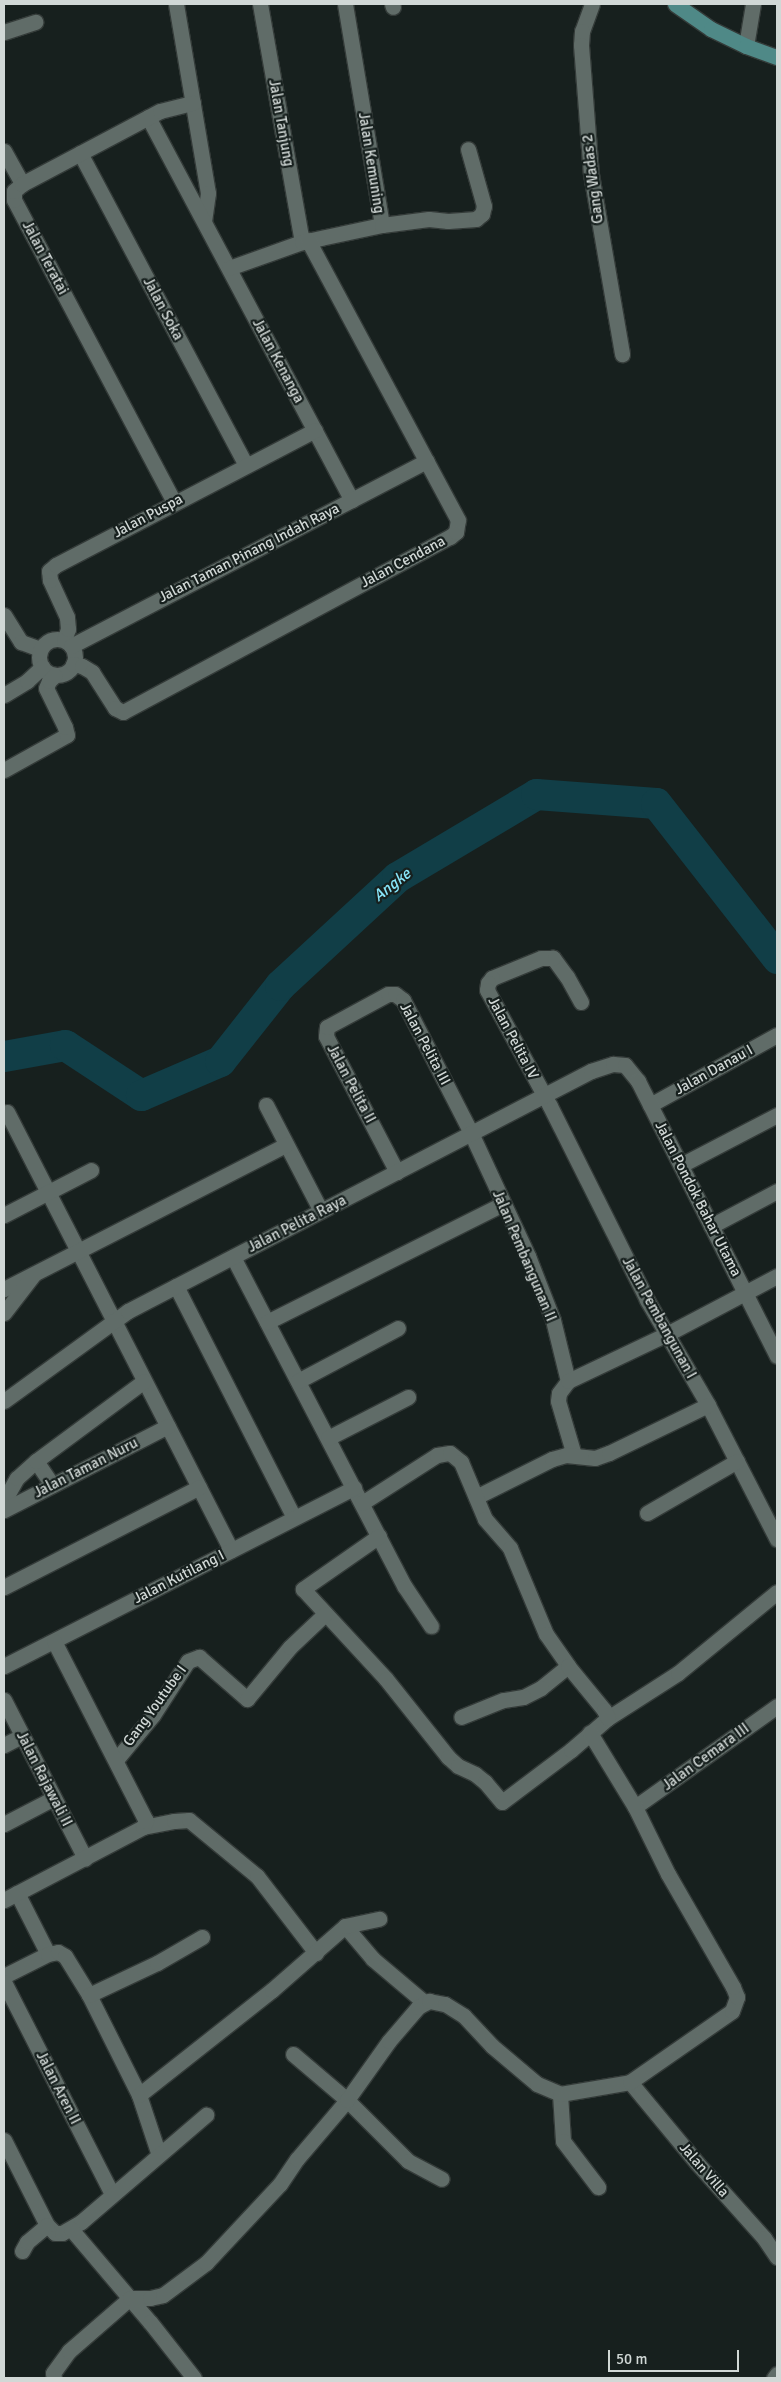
<!DOCTYPE html>
<style>
body{margin:0}
#map{position:relative;width:781px;height:2382px;overflow:hidden;background:#17201e;font-family:Signika,sans-serif}
div>[style]{position:absolute}
[style*='--x']{left:calc(var(--x)*1px);top:calc(var(--y)*1px);width:calc(var(--w)*1px);rotate:calc(var(--a)*1deg)}
.river>*{height:31px;margin:-15.5px;padding:0 15.5px;transform-origin:15.5px;border-radius:15.5px;background:#113e47}
.roads{filter:drop-shadow(1px 0 #343b39) drop-shadow(-1px 0 #343b39) drop-shadow(0 1px #343b39) drop-shadow(0 -1px #343b39)}
.minor>*{height:15px;margin:-7.5px;padding:0 7.5px;transform-origin:7.5px;border-radius:7.5px;background:#606c68}
.minor>.ring{margin:-7.5px;padding:0;box-sizing:content-box;background:none;border:15px solid #606c68;border-radius:50%}
.major>*{height:15px;margin:-7.5px;padding:0 7.5px;transform-origin:7.5px;border-radius:7.5px;background:#4f8987}
span{translate:-50% -50%;white-space:nowrap;text-align:center;line-height:1.15;-webkit-text-stroke:4.5px #17201e;paint-order:stroke}
.street-label{font-size:15px;color:#d1d8d6}
.water-label{font-size:16px;color:#87e5f9;font-style:italic}
.frame{position:absolute;inset:0;border:5px solid #d1d8d6;pointer-events:none}
.scale{position:absolute;left:608px;top:2350px;width:131px;height:22px;box-sizing:border-box;border:2px solid #d1d8d6;border-top:0;padding-left:6px;font-size:15px;line-height:18px;white-space:nowrap;color:#d1d8d6;-webkit-text-stroke:4px #17201e;paint-order:stroke}
</style>
<div id="map">
<div class="river">
<i style="--x:4;--y:1056;--w:62;--a:-10.2"></i>
<i style="--x:65;--y:1045;--w:91;--a:33.3"></i>
<i style="--x:141;--y:1095;--w:86;--a:-23.3"></i>
<i style="--x:220;--y:1061;--w:97;--a:-51.7"></i>
<i style="--x:280;--y:985;--w:159;--a:-42.7"></i>
<i style="--x:397;--y:877;--w:162;--a:-30.8"></i>
<i style="--x:536;--y:794;--w:120;--a:4.3"></i>
<i style="--x:656;--y:803;--w:197;--a:52"></i>
</div>
<div class="roads">
<div class="minor">
<i style="--x:176;--y:4;--w:192;--a:80.4"></i>
<i style="--x:208;--y:193;--w:28;--a:98"></i>
<i style="--x:260;--y:4;--w:242;--a:80"></i>
<i style="--x:345;--y:4;--w:224;--a:80.5"></i>
<i style="--x:392;--y:4;--w:3;--a:72"></i>
<i style="--x:592;--y:4;--w:29;--a:110"></i>
<i style="--x:582;--y:31;--w:14;--a:94"></i>
<i style="--x:581;--y:45;--w:129;--a:85.6"></i>
<i style="--x:591;--y:174;--w:183;--a:80.2"></i>
<i style="--x:4;--y:32;--w:33;--a:-18"></i>
<i style="--x:746;--y:46;--w:43;--a:-80.5"></i>
<i style="--x:148;--y:117;--w:434;--a:62"></i>
<i style="--x:4;--y:151;--w:38;--a:61"></i>
<i style="--x:80;--y:153;--w:353;--a:62"></i>
<i style="--x:229;--y:268;--w:77;--a:-19.6"></i>
<i style="--x:302;--y:242;--w:82;--a:-12"></i>
<i style="--x:382;--y:225;--w:47;--a:-7.3"></i>
<i style="--x:429;--y:219;--w:19;--a:6"></i>
<i style="--x:448;--y:221;--w:28;--a:-4"></i>
<i style="--x:476;--y:219;--w:8;--a:-40"></i>
<i style="--x:482;--y:214;--w:8;--a:-76"></i>
<i style="--x:484;--y:206;--w:59;--a:-105.7"></i>
<i style="--x:174;--y:502;--w:342;--a:-117.9"></i>
<i style="--x:14;--y:200;--w:9;--a:-90"></i>
<i style="--x:14;--y:191;--w:11;--a:-41"></i>
<i style="--x:22;--y:184;--w:156;--a:-27.9"></i>
<i style="--x:160;--y:111;--w:34;--a:-14"></i>
<i style="--x:4;--y:615;--w:32;--a:58"></i>
<i style="--x:21;--y:642;--w:20;--a:20"></i>
<i class="ring" style="left:39px;top:639px;width:21px;height:21px"></i>
<i style="--x:64;--y:640;--w:12;--a:-70"></i>
<i style="--x:68;--y:629;--w:12;--a:-95"></i>
<i style="--x:67;--y:617;--w:41;--a:-114.7"></i>
<i style="--x:50;--y:580;--w:9;--a:-96"></i>
<i style="--x:49;--y:571;--w:9;--a:-41"></i>
<i style="--x:56;--y:565;--w:292;--a:-27.5"></i>
<i style="--x:71;--y:646;--w:401;--a:-27.5"></i>
<i style="--x:73;--y:664;--w:9;--a:13"></i>
<i style="--x:82;--y:666;--w:12;--a:31"></i>
<i style="--x:92;--y:672;--w:43;--a:57.4"></i>
<i style="--x:115;--y:708;--w:9;--a:27"></i>
<i style="--x:123;--y:712;--w:371;--a:-28.2"></i>
<i style="--x:450;--y:537;--w:8;--a:-40"></i>
<i style="--x:456;--y:532;--w:12;--a:-81"></i>
<i style="--x:458;--y:520;--w:318;--a:-118.2"></i>
<i style="--x:4;--y:695;--w:27;--a:-31"></i>
<i style="--x:27;--y:681;--w:21;--a:-43"></i>
<i style="--x:4;--y:770;--w:72;--a:-29.1"></i>
<i style="--x:67;--y:735;--w:8;--a:-104"></i>
<i style="--x:65;--y:727;--w:43;--a:-116"></i>
<i style="--x:46;--y:688;--w:8;--a:-67"></i>
<i style="--x:49;--y:681;--w:8;--a:-45"></i>
<i style="--x:581;--y:1002;--w:29;--a:-119"></i>
<i style="--x:567;--y:977;--w:24;--a:-126"></i>
<i style="--x:553;--y:958;--w:12;--a:180"></i>
<i style="--x:541;--y:958;--w:53;--a:157.8"></i>
<i style="--x:492;--y:978;--w:6;--a:129"></i>
<i style="--x:488;--y:983;--w:7;--a:98"></i>
<i style="--x:487;--y:990;--w:132;--a:61.5"></i>
<i style="--x:550;--y:1106;--w:217;--a:63.4"></i>
<i style="--x:647;--y:1300;--w:121;--a:59.8"></i>
<i style="--x:708;--y:1405;--w:151;--a:62.8"></i>
<i style="--x:266;--y:1105;--w:119;--a:62.6"></i>
<i style="--x:650;--y:1105;--w:145;--a:-28.9"></i>
<i style="--x:7;--y:1112;--w:492;--a:62.9"></i>
<i style="--x:681;--y:1165;--w:108;--a:-27.5"></i>
<i style="--x:397;--y:1172;--w:153;--a:-117.6"></i>
<i style="--x:326;--y:1036;--w:9;--a:-84"></i>
<i style="--x:327;--y:1027;--w:69;--a:-28.4"></i>
<i style="--x:388;--y:994;--w:7;--a:0"></i>
<i style="--x:395;--y:994;--w:10;--a:37"></i>
<i style="--x:403;--y:1000;--w:149;--a:62.9"></i>
<i style="--x:471;--y:1133;--w:136;--a:65.1"></i>
<i style="--x:528;--y:1256;--w:69;--a:68.7"></i>
<i style="--x:553;--y:1320;--w:63;--a:76.2"></i>
<i style="--x:4;--y:1215;--w:98;--a:-27.3"></i>
<i style="--x:711;--y:1226;--w:75;--a:-27.9"></i>
<i style="--x:233;--y:1257;--w:372;--a:62.5"></i>
<i style="--x:405;--y:1587;--w:47;--a:56.3"></i>
<i style="--x:176;--y:1286;--w:260;--a:63"></i>
<i style="--x:4;--y:1289;--w:317;--a:-27.1"></i>
<i style="--x:4;--y:1313;--w:49;--a:-52.4"></i>
<i style="--x:267;--y:1322;--w:264;--a:-26.6"></i>
<i style="--x:298;--y:1381;--w:113;--a:-27.9"></i>
<i style="--x:4;--y:1401;--w:153;--a:-36"></i>
<i style="--x:128;--y:1311;--w:522;--a:-27.4"></i>
<i style="--x:591;--y:1071;--w:23;--a:-18"></i>
<i style="--x:613;--y:1064;--w:12;--a:5"></i>
<i style="--x:625;--y:1065;--w:21;--a:51"></i>
<i style="--x:638;--y:1081;--w:308;--a:63.2"></i>
<i style="--x:328;--y:1438;--w:90;--a:-27.1"></i>
<i style="--x:574;--y:1455;--w:56;--a:-106.5"></i>
<i style="--x:558;--y:1401;--w:8;--a:-83"></i>
<i style="--x:559;--y:1393;--w:15;--a:-53"></i>
<i style="--x:568;--y:1381;--w:110;--a:-25.4"></i>
<i style="--x:667;--y:1334;--w:124;--a:-27.8"></i>
<i style="--x:36;--y:1461;--w:29;--a:56"></i>
<i style="--x:476;--y:1497;--w:85;--a:-26.6"></i>
<i style="--x:552;--y:1459;--w:15;--a:-16"></i>
<i style="--x:566;--y:1455;--w:29;--a:6"></i>
<i style="--x:595;--y:1458;--w:15;--a:-20"></i>
<i style="--x:609;--y:1453;--w:110;--a:-25.9"></i>
<i style="--x:4;--y:1501;--w:26;--a:-61"></i>
<i style="--x:17;--y:1478;--w:25;--a:-42"></i>
<i style="--x:36;--y:1461;--w:134;--a:-36.5"></i>
<i style="--x:362;--y:1503;--w:89;--a:-32.6"></i>
<i style="--x:437;--y:1455;--w:13;--a:-9"></i>
<i style="--x:450;--y:1453;--w:14;--a:39"></i>
<i style="--x:461;--y:1462;--w:62;--a:67.2"></i>
<i style="--x:485;--y:1519;--w:38;--a:49"></i>
<i style="--x:510;--y:1548;--w:93;--a:67.3"></i>
<i style="--x:546;--y:1634;--w:39;--a:55"></i>
<i style="--x:568;--y:1666;--w:35;--a:141"></i>
<i style="--x:541;--y:1688;--w:20;--a:153"></i>
<i style="--x:523;--y:1697;--w:20;--a:171"></i>
<i style="--x:503;--y:1700;--w:45;--a:158"></i>
<i style="--x:4;--y:1510;--w:184;--a:-27.1"></i>
<i style="--x:647;--y:1513;--w:104;--a:-30"></i>
<i style="--x:379;--y:1536;--w:93;--a:145.1"></i>
<i style="--x:303;--y:1589;--w:122;--a:47.3"></i>
<i style="--x:386;--y:1679;--w:100;--a:51.5"></i>
<i style="--x:448;--y:1757;--w:13;--a:42"></i>
<i style="--x:458;--y:1766;--w:19;--a:25"></i>
<i style="--x:475;--y:1774;--w:13;--a:39"></i>
<i style="--x:485;--y:1782;--w:26;--a:50"></i>
<i style="--x:502;--y:1802;--w:86;--a:-37"></i>
<i style="--x:571;--y:1750;--w:49;--a:-40.9"></i>
<i style="--x:608;--y:1718;--w:83;--a:-32.7"></i>
<i style="--x:678;--y:1673;--w:128;--a:-39.3"></i>
<i style="--x:4;--y:1587;--w:219;--a:-27.1"></i>
<i style="--x:4;--y:1666;--w:393;--a:-27"></i>
<i style="--x:568;--y:1666;--w:57;--a:50.7"></i>
<i style="--x:604;--y:1710;--w:9;--a:63"></i>
<i style="--x:4;--y:1700;--w:178;--a:62.9"></i>
<i style="--x:4;--y:1745;--w:20;--a:-27"></i>
<i style="--x:116;--y:1760;--w:58;--a:-50.6"></i>
<i style="--x:153;--y:1715;--w:64;--a:-57.1"></i>
<i style="--x:188;--y:1661;--w:12;--a:-20"></i>
<i style="--x:199;--y:1657;--w:64;--a:41.2"></i>
<i style="--x:247;--y:1699;--w:67;--a:-50.4"></i>
<i style="--x:290;--y:1647;--w:48;--a:-43.3"></i>
<i style="--x:635;--y:1807;--w:174;--a:-35.4"></i>
<i style="--x:4;--y:1824;--w:56;--a:-27.5"></i>
<i style="--x:143;--y:1827;--w:32;--a:-11"></i>
<i style="--x:174;--y:1821;--w:15;--a:-4"></i>
<i style="--x:189;--y:1820;--w:88;--a:39.5"></i>
<i style="--x:257;--y:1876;--w:97;--a:52.5"></i>
<i style="--x:17;--y:1893;--w:68;--a:63.1"></i>
<i style="--x:4;--y:1900;--w:157;--a:-27.7"></i>
<i style="--x:143;--y:1827;--w:7;--a:-63"></i>
<i style="--x:146;--y:1821;--w:202;--a:-117.1"></i>
<i style="--x:345;--y:1926;--w:43;--a:49.7"></i>
<i style="--x:373;--y:1959;--w:68;--a:40.2"></i>
<i style="--x:4;--y:1976;--w:49;--a:-26.6"></i>
<i style="--x:48;--y:1954;--w:10;--a:-11"></i>
<i style="--x:58;--y:1952;--w:8;--a:30"></i>
<i style="--x:65;--y:1956;--w:46;--a:58.4"></i>
<i style="--x:89;--y:1995;--w:112;--a:63.4"></i>
<i style="--x:139;--y:2095;--w:63;--a:71.6"></i>
<i style="--x:4;--y:1982;--w:238;--a:63"></i>
<i style="--x:89;--y:1995;--w:75;--a:-25.2"></i>
<i style="--x:157;--y:1963;--w:52;--a:-30"></i>
<i style="--x:293;--y:2054;--w:71;--a:40.4"></i>
<i style="--x:347;--y:2100;--w:86;--a:45"></i>
<i style="--x:408;--y:2161;--w:38;--a:28"></i>
<i style="--x:630;--y:2082;--w:105;--a:50.4"></i>
<i style="--x:697;--y:2163;--w:101;--a:48.2"></i>
<i style="--x:764;--y:2238;--w:23;--a:56"></i>
<i style="--x:560;--y:2094;--w:47;--a:86.3"></i>
<i style="--x:563;--y:2141;--w:58;--a:52.7"></i>
<i style="--x:139;--y:2095;--w:169;--a:-38.3"></i>
<i style="--x:272;--y:1990;--w:97;--a:-41.2"></i>
<i style="--x:345;--y:1926;--w:35;--a:-12"></i>
<i style="--x:4;--y:2140;--w:95;--a:63.2"></i>
<i style="--x:47;--y:2225;--w:11;--a:45"></i>
<i style="--x:55;--y:2233;--w:7;--a:0"></i>
<i style="--x:62;--y:2233;--w:22;--a:-30"></i>
<i style="--x:81;--y:2222;--w:165;--a:-40.6"></i>
<i style="--x:71;--y:2229;--w:122;--a:49.7"></i>
<i style="--x:150;--y:2322;--w:71;--a:51.8"></i>
<i style="--x:22;--y:2251;--w:10;--a:-61"></i>
<i style="--x:27;--y:2242;--w:26;--a:-40"></i>
<i style="--x:54;--y:2378;--w:5;--a:-101"></i>
<i style="--x:53;--y:2373;--w:27;--a:-54"></i>
<i style="--x:69;--y:2351;--w:81;--a:-41"></i>
<i style="--x:130;--y:2298;--w:20;--a:0"></i>
<i style="--x:150;--y:2298;--w:13;--a:-13"></i>
<i style="--x:163;--y:2295;--w:54;--a:-36.7"></i>
<i style="--x:206;--y:2263;--w:108;--a:-46.9"></i>
<i style="--x:280;--y:2184;--w:30;--a:-56"></i>
<i style="--x:297;--y:2159;--w:77;--a:-49.7"></i>
<i style="--x:347;--y:2100;--w:72;--a:-54.6"></i>
<i style="--x:389;--y:2041;--w:45;--a:-49.5"></i>
<i style="--x:418;--y:2007;--w:13;--a:-29"></i>
<i style="--x:429;--y:2001;--w:16;--a:11"></i>
<i style="--x:445;--y:2004;--w:22;--a:32"></i>
<i style="--x:464;--y:2016;--w:41;--a:47"></i>
<i style="--x:492;--y:2046;--w:59;--a:40.2"></i>
<i style="--x:537;--y:2084;--w:25;--a:23"></i>
<i style="--x:560;--y:2094;--w:71;--a:-9.7"></i>
<i style="--x:630;--y:2082;--w:124;--a:-34.8"></i>
<i style="--x:732;--y:2011;--w:15;--a:-70"></i>
<i style="--x:737;--y:1997;--w:11;--a:-112"></i>
<i style="--x:733;--y:1987;--w:130;--a:-119.9"></i>
<i style="--x:668;--y:1874;--w:75;--a:-116.2"></i>
<i style="--x:635;--y:1807;--w:87;--a:-121.3"></i>
<i style="--x:774;--y:2378;--w:5;--a:-53"></i>
</div>
<div class="major">
<i style="--x:675;--y:4;--w:44;--a:34.8"></i>
<i style="--x:711;--y:29;--w:39;--a:26"></i>
<i style="--x:746;--y:46;--w:33;--a:20"></i>
</div>
</div>
<div class="street-label">
<span style="left:281px;top:123px;rotate:80deg">Jalan Tanjung</span>
<span style="left:371px;top:163px;rotate:81deg">Jalan Kemuning</span>
<span style="left:593px;top:179px;rotate:-97deg">Gang Wadas 2</span>
<span style="left:45px;top:258px;rotate:62deg">Jalan Teratai</span>
<span style="left:163px;top:309px;rotate:62deg">Jalan Soka</span>
<span style="left:278px;top:361px;rotate:62deg">Jalan Kenanga</span>
<span style="left:148px;top:516px;rotate:-28deg">Jalan Puspa</span>
<span style="left:249px;top:553px;rotate:-27deg">Jalan Taman Pinang Indah Raya</span>
<span style="left:403px;top:562px;rotate:-28deg">Jalan Cendana</span>
<span style="left:513px;top:1038px;rotate:62deg">Jalan Pelita IV</span>
<span style="left:425px;top:1044px;rotate:62deg">Jalan Pelita III</span>
<span style="left:714px;top:1070px;rotate:-29deg">Jalan Danau I</span>
<span style="left:351px;top:1084px;rotate:62deg">Jalan Pelita II</span>
<span style="left:698px;top:1199px;rotate:63deg">Jalan Pondok Bahar Utama</span>
<span style="left:297px;top:1224px;rotate:-27deg">Jalan Pelita Raya</span>
<span style="left:524px;top:1256px;rotate:67deg">Jalan Pembangunan II</span>
<span style="left:659px;top:1318px;rotate:61deg">Jalan Pembangunan I</span>
<span style="left:86px;top:1468px;rotate:-27deg">Jalan Taman Nuru</span>
<span style="left:179px;top:1577px;rotate:-27deg">Jalan Kutilang I</span>
<span style="left:155px;top:1706px;rotate:-54deg">Gang Youtube I</span>
<span style="left:706px;top:1757px;rotate:-36deg">Jalan Cemara III</span>
<span style="left:44px;top:1779px;rotate:63deg">Jalan Rajawali II</span>
<span style="left:58px;top:2088px;rotate:63deg">Jalan Aren II</span>
<span style="left:704px;top:2170px;rotate:49deg">Jalan Villa</span>
</div>
<div class="water-label">
<span style="left:392px;top:885px;rotate:-38deg">Angke</span>
</div>
<div class="frame"></div>
<div class="scale">50 m</div>
</div>
